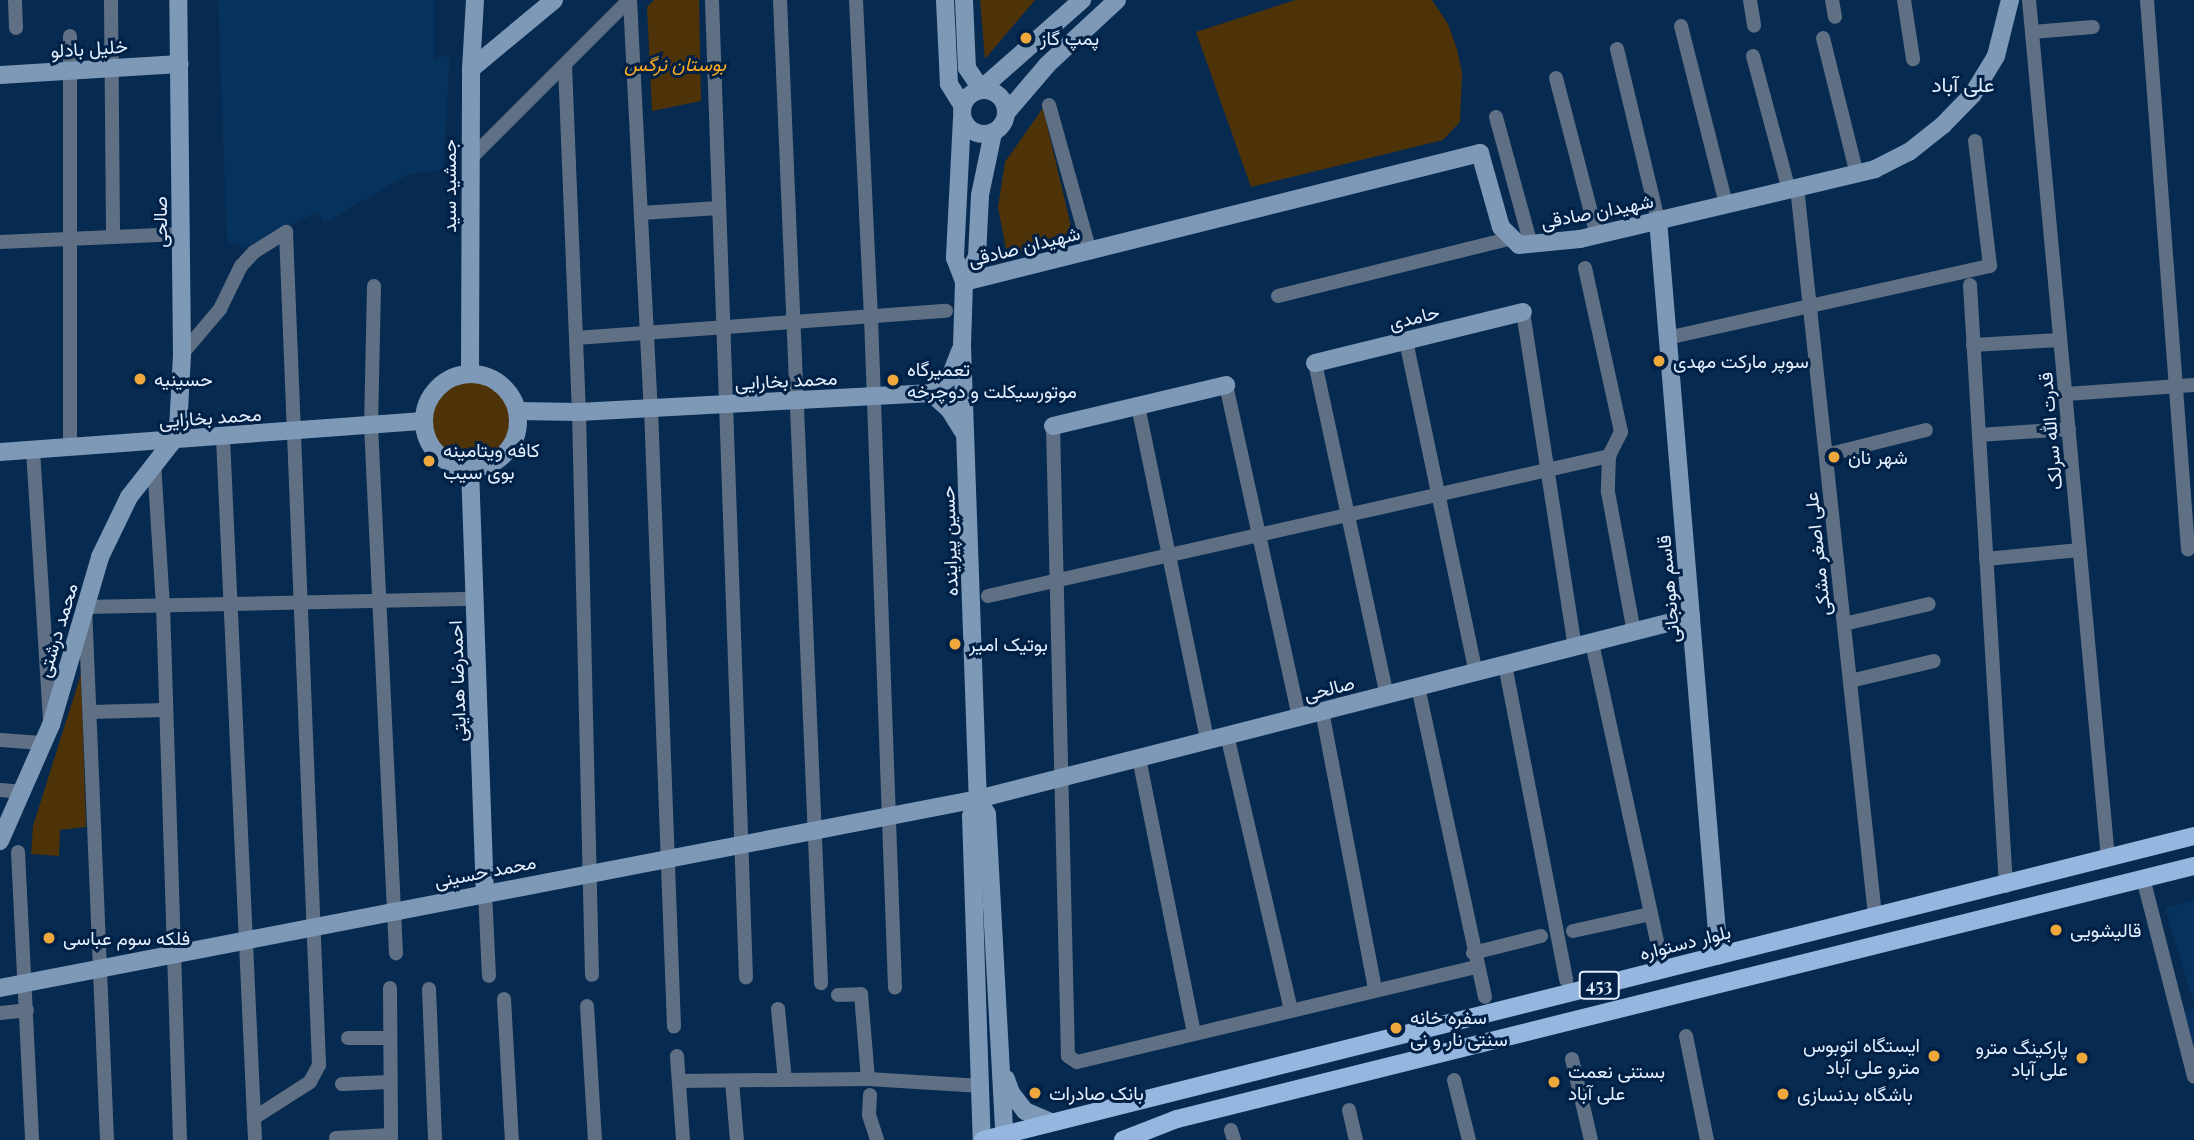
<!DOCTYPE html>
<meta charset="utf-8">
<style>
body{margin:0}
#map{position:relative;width:2194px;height:1140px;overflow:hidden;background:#072a50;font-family:"Playfair Display",Vazirmatn,serif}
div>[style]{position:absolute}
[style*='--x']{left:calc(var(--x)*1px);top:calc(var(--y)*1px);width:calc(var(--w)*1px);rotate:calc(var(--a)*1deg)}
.built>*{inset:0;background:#08325e}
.green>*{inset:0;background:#4e3309}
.round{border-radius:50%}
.street>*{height:14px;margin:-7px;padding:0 7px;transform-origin:7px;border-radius:7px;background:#607084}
.secondary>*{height:18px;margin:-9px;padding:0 9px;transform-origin:9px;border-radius:9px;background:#7e98b7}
.secondary>.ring{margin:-9px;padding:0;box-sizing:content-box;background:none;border:18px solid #7e98b7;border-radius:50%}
.primary>*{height:18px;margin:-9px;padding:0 9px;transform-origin:9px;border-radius:9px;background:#95b6de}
.dots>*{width:19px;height:19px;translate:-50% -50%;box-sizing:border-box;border:4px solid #002045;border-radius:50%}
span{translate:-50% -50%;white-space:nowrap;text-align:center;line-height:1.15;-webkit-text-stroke:6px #002045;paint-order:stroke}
.shield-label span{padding:2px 5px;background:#002045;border:2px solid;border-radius:5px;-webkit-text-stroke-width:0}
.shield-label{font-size:18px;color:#e3effe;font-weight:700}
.poi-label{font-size:19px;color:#e3effe}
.left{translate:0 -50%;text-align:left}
.right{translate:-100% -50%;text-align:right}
.street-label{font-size:19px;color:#e3effe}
.park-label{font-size:19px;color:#fead1f;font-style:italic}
.neighbourhood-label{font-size:21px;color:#e3effe}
</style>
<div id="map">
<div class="built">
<i style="clip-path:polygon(218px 0,434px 0,434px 60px,450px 54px,443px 170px,409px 174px,324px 223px,318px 212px,244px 248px,227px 242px)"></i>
<i style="clip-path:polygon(2194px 900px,2194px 1004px,2165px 908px)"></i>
<i style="clip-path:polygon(2194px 1008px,2194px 1052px,2183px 1011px)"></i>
</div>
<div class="green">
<i style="clip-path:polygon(654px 0,699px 0,701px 101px,652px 111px,647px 7px)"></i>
<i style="clip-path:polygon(980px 0,1035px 0,985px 59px)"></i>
<i style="clip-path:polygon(1295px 0,1432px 0,1448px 24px,1457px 49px,1462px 73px,1460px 122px,1443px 140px,1251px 187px,1196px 32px)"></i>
<i style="clip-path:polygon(1043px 108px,1074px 239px,1007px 255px,998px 207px,1005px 162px)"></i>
<i class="round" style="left:431px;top:380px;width:80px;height:80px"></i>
<i style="clip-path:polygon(81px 674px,86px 827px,60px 830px,59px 856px,31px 854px,33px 826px)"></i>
</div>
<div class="street">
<i style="--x:15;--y:0;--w:28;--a:88"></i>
<i style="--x:111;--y:0;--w:236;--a:89.5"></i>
<i style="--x:630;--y:0;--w:409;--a:87.1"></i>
<i style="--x:651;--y:408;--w:619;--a:87.87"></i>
<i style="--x:712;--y:0;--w:978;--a:88.01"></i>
<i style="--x:780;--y:0;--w:984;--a:87.61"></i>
<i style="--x:856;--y:0;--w:317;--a:87.3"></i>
<i style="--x:871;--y:317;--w:671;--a:87.95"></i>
<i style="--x:1750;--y:0;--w:26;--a:81"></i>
<i style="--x:1832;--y:0;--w:17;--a:80"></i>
<i style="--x:1904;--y:0;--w:60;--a:81.3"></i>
<i style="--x:2029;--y:0;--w:862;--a:84.74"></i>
<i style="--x:2147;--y:0;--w:551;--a:85.73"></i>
<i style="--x:1681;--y:26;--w:184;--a:75.8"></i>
<i style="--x:2032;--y:32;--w:61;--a:-4.7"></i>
<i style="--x:1823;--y:38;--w:140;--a:76"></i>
<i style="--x:1617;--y:49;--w:176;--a:76.5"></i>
<i style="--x:1753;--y:56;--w:139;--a:75"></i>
<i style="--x:565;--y:65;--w:347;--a:87.7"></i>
<i style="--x:579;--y:412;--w:563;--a:88.68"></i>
<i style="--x:1556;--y:78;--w:162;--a:75.4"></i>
<i style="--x:1049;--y:105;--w:153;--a:74.4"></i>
<i style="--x:1496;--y:117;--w:133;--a:74.7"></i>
<i style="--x:471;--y:158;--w:223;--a:-45"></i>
<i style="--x:1797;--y:187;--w:733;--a:83.89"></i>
<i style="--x:641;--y:213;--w:78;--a:-3.7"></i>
<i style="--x:0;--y:242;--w:181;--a:-2.5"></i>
<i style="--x:1585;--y:268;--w:168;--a:77.6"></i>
<i style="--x:1621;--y:432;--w:27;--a:117"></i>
<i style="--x:1609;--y:456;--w:36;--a:92"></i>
<i style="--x:1608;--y:492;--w:142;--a:79.5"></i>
<i style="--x:1970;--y:285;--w:602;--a:86.57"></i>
<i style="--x:374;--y:286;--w:139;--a:91.2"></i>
<i style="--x:371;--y:425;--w:529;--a:87.29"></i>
<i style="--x:1278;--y:296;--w:242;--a:-13.9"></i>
<i style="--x:1523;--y:312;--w:339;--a:81.2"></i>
<i style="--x:576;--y:338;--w:371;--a:-4.2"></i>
<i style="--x:1667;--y:338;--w:331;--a:-12.6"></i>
<i style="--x:1990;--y:266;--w:126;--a:-96.8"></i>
<i style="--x:1406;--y:341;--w:338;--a:78.1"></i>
<i style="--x:1973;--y:345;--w:87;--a:-3.3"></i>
<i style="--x:182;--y:354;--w:59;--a:-49.8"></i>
<i style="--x:220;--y:309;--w:48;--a:-64"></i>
<i style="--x:241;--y:266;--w:19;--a:-47"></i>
<i style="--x:254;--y:252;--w:38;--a:-32"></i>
<i style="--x:286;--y:232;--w:834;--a:87.73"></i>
<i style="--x:319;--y:1065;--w:19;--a:118"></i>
<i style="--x:310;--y:1082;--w:67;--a:147.3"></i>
<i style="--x:1315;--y:363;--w:340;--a:77.8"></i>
<i style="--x:1226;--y:385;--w:340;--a:77.6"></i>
<i style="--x:2066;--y:394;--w:128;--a:-4"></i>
<i style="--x:1138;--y:406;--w:341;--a:78.3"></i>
<i style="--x:1053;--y:426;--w:630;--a:88.64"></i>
<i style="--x:1068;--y:1056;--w:11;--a:34"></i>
<i style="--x:1077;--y:1062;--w:410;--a:-13.4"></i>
<i style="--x:1979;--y:435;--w:90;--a:-3.8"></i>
<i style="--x:223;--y:438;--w:703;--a:87.39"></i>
<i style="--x:70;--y:447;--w:411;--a:-90"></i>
<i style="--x:33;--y:450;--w:268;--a:86.4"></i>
<i style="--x:1826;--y:455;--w:103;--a:-14"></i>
<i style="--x:154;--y:463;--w:142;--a:86.4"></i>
<i style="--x:163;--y:605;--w:535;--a:88.18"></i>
<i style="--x:1986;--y:559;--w:94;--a:-5.5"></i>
<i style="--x:988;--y:596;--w:637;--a:-12.7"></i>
<i style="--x:1844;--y:624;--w:87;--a:-13.2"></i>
<i style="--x:1592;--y:643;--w:334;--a:77.7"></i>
<i style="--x:1505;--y:665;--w:321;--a:79"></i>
<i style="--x:1850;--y:681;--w:86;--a:-13.4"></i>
<i style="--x:1418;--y:687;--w:317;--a:77.8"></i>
<i style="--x:1322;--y:711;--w:283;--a:79.2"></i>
<i style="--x:90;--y:712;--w:76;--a:-1.5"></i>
<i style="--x:1227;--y:735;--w:283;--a:76.9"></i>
<i style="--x:0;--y:740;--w:42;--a:4.1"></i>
<i style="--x:1139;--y:758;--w:280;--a:78.7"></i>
<i style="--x:0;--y:790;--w:21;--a:5"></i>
<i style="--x:18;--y:852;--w:288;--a:87.2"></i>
<i style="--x:2143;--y:878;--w:205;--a:75.6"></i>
<i style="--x:485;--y:892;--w:84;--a:87.3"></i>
<i style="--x:1573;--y:931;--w:80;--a:-12.3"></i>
<i style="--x:1473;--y:953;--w:70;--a:-14"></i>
<i style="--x:390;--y:988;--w:152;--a:89.6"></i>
<i style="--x:429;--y:989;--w:151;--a:87.7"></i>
<i style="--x:838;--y:995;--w:23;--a:-2"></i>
<i style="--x:861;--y:994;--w:85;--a:85.3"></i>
<i style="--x:504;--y:999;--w:141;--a:86.8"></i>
<i style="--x:587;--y:1006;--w:134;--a:86.6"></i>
<i style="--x:778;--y:1009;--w:71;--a:84.4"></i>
<i style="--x:0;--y:1013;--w:27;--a:-6"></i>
<i style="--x:1686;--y:1036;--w:106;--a:78.6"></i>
<i style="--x:348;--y:1038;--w:41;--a:0"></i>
<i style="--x:677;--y:1056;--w:84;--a:85.9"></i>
<i style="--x:1572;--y:1059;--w:83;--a:76.8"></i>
<i style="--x:1454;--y:1080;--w:62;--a:76"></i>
<i style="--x:679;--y:1081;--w:189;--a:-0.6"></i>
<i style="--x:868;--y:1079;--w:114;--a:3.5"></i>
<i style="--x:732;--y:1081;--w:59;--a:85.2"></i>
<i style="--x:342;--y:1084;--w:48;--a:-2.4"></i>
<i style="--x:870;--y:1095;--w:20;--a:93"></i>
<i style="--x:869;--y:1115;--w:26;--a:72"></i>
<i style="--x:1349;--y:1110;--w:31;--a:77"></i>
<i style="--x:1231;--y:1130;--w:10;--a:73"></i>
<i style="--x:336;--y:1138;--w:55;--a:-3.1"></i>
<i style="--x:107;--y:1140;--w:533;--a:-92.36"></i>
<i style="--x:85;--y:607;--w:390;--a:-1.2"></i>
</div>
<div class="secondary">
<i style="--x:945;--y:0;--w:84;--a:87.3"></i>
<i style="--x:949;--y:84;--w:25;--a:58"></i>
<i style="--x:964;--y:0;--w:68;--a:87.5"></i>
<i style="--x:967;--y:68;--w:25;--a:56"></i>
<i style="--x:981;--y:89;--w:135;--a:-41.4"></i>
<i style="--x:471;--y:69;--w:108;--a:-39.7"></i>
<i style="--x:0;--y:75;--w:180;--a:-3.5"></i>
<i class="ring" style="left:962px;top:90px;width:26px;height:26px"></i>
<i style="--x:1007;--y:112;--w:63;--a:-49.5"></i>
<i style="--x:1048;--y:64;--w:94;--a:-42.8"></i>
<i style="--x:962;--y:118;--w:140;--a:92.9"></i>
<i style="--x:955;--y:258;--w:26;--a:69"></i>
<i style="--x:964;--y:282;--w:64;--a:91.8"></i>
<i style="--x:962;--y:346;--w:453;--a:88"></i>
<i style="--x:978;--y:799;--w:18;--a:112"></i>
<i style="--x:971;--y:816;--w:324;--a:88.1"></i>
<i style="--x:1658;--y:220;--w:738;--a:85.26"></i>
<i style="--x:964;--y:282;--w:532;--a:-14.04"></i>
<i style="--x:1480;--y:153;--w:77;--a:74.2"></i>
<i style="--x:1501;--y:227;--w:25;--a:45"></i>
<i style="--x:1519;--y:245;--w:61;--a:-5.6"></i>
<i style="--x:1580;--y:239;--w:303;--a:-13.3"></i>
<i style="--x:1875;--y:169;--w:38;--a:-27"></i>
<i style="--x:1909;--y:152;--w:43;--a:-38.5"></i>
<i style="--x:1943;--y:125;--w:43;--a:-45.9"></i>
<i style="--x:1973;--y:94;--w:44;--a:-58.8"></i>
<i style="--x:1996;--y:56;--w:58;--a:-76"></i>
<i style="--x:964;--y:282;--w:28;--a:-63"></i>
<i style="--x:977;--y:257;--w:62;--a:-87.2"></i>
<i style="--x:980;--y:195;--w:63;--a:-78.2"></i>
<i style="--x:1315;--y:363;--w:214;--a:-13.8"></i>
<i style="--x:470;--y:373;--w:304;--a:-89.8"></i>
<i style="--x:471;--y:69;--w:69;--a:-86.7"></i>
<i class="ring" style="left:424px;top:374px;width:76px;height:76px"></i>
<i style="--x:931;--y:393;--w:25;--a:-40"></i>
<i style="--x:950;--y:377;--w:28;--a:-69"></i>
<i style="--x:931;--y:393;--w:24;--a:42"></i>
<i style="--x:949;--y:409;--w:28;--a:58"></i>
<i style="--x:517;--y:411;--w:62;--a:0.9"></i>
<i style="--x:579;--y:412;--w:353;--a:-3.1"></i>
<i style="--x:1053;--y:426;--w:178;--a:-13.3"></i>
<i style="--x:0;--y:452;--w:425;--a:-4.2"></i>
<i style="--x:470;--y:468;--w:424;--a:88"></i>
<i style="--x:978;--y:799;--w:17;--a:59"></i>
<i style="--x:987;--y:814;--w:318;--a:86.9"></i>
<i style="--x:0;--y:841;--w:127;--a:-66.3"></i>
<i style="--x:51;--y:725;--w:175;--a:-73.7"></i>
<i style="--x:100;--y:557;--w:67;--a:-64.2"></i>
<i style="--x:129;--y:497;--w:70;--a:-52"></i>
<i style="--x:172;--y:442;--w:14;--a:-65"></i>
<i style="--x:178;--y:429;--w:75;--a:-86.9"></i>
<i style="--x:182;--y:354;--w:354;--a:-90.6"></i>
<i style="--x:0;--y:988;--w:996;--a:-10.94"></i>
<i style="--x:978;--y:799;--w:736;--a:-14.32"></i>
<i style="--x:1006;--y:1079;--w:15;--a:70"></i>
<i style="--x:1011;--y:1093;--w:23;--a:52"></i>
<i style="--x:1025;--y:1111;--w:28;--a:23"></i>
</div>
<div class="primary">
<i style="--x:983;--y:1140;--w:1249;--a:-14.09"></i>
<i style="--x:1123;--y:1140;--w:58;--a:-21.3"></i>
<i style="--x:1177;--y:1119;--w:1048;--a:-13.97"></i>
</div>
<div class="dots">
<i style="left:1026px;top:38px;background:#eea83c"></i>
<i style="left:1659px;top:361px;background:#eea83c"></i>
<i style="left:140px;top:379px;background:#eea83c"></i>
<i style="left:893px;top:380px;background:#eea83c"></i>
<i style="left:1834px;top:457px;background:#eea83c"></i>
<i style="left:429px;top:461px;background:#eea83c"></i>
<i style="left:955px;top:644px;background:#eea83c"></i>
<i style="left:2056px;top:930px;background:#eea83c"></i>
<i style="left:49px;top:938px;background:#eea83c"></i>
<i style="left:1396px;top:1028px;background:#eea83c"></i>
<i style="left:1934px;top:1056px;background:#eea83c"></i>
<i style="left:2082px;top:1058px;background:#eea83c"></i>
<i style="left:1554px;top:1082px;background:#eea83c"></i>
<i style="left:1035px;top:1093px;background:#eea83c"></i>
<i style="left:1783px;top:1094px;background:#eea83c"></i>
</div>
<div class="shield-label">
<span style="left:1599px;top:985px">453</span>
</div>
<div class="poi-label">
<span class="left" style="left:1040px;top:38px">پمپ گاز</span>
<span class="left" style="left:1673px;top:361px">سوپر مارکت مهدی</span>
<span class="left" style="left:907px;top:380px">تعمیرگاه<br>موتورسیکلت و دوچرخه</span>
<span class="left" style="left:154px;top:379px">حسینیه</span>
<span class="left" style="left:443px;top:461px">کافه ویتامینه<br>بوی سیب</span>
<span class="left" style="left:1848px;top:457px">شهر نان</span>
<span class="left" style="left:969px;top:644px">بوتیک امیر</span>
<span class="left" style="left:2070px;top:930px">قالیشویی</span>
<span class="left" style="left:63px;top:938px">فلکه سوم عباسی</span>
<span class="left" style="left:1410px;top:1028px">سفره خانه<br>سنتی نار و نی</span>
<span class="right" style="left:1920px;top:1056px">ایستگاه اتوبوس<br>مترو علی آباد</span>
<span class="right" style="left:2068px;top:1058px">پارکینگ مترو<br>علی آباد</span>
<span class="left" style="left:1568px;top:1082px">بستنی نعمت<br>علی آباد</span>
<span class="left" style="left:1049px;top:1093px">بانک صادرات</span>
<span class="left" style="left:1797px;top:1094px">باشگاه بدنسازی</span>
</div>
<div class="street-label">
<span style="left:89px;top:48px;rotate:-4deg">خلیل بادلو</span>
<span style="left:449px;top:186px;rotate:-90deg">جمشید سید</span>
<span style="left:1597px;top:211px;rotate:-11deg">شهیدان صادقی</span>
<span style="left:160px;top:222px;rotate:-90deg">صالحی</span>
<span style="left:1024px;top:246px;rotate:-14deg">شهیدان صادقی</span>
<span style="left:1414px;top:317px;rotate:-14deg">حامدی</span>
<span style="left:786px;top:380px;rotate:-3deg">محمد بخارایی</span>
<span style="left:210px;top:417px;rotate:-4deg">محمد بخارایی</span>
<span style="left:2050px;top:431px;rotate:-95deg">قدرت الله سرلک</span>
<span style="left:949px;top:541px;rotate:-92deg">حسین پیراینده</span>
<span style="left:1817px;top:554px;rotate:-96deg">علی اصغر مشکی</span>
<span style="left:1668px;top:589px;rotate:-95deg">قاسم هونجانی</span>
<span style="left:57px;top:630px;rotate:-73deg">محمد درشتی</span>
<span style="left:457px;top:681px;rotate:-92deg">احمدرضا هدایتی</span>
<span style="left:1329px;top:688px;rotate:-14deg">صالحی</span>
<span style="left:485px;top:871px;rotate:-11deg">محمد حسینی</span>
<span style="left:1685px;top:942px;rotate:-14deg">بلوار دستواره</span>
</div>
<div class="park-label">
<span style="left:675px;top:64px">بوستان نرگس</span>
</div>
<div class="neighbourhood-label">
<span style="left:1963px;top:83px">علی آباد</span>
</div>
</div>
